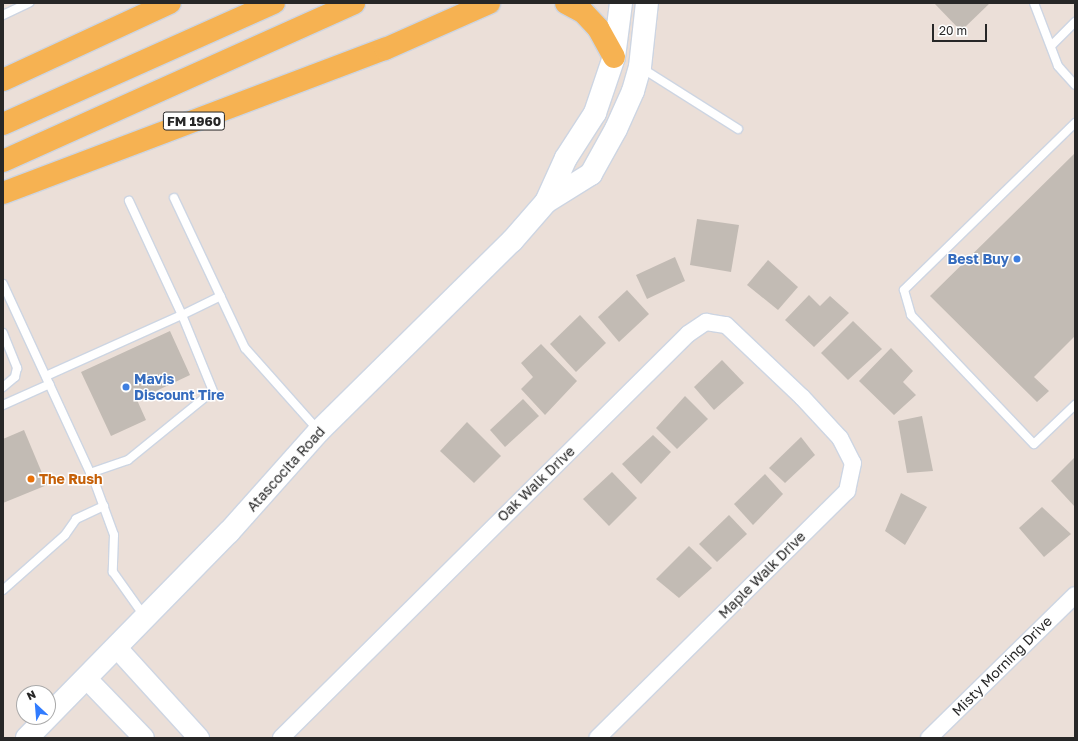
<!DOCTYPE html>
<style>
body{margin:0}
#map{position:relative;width:1078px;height:741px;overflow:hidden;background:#ebdfd8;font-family:"Golos Text",sans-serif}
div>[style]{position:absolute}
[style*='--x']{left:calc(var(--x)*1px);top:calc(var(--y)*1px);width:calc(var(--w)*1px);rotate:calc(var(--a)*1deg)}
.building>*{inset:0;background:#c2bbb4}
.roads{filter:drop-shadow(1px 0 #cdd5e2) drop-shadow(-1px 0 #cdd5e2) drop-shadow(0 1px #cdd5e2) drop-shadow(0 -1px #cdd5e2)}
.service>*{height:8px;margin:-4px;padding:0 4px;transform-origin:4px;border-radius:4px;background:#fff}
.minor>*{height:16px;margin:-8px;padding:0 8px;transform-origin:8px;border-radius:8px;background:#fff}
.tertiary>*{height:20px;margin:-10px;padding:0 10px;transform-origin:10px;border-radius:10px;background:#fff}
.secondary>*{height:22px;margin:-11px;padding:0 11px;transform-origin:11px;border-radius:11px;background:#fff}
.primary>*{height:22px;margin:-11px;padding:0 11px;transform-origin:11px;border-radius:11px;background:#f6b252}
.dots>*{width:11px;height:11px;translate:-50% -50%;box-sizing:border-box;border:2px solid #fff;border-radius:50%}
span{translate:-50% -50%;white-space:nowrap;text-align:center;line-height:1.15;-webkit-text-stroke:3px #fff;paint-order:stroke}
.shield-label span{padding:1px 3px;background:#fff;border:1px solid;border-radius:3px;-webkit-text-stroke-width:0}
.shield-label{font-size:13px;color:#272727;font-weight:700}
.shop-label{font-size:14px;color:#366cbe;font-weight:700}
.right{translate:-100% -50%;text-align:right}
.left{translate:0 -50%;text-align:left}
.street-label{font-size:14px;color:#272727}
.food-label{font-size:14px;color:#c56008;font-weight:700}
.frame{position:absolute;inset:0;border:4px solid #272727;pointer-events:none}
.north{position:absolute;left:16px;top:685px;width:40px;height:40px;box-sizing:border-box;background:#fff;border:1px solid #a9a9a9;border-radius:50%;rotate:334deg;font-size:11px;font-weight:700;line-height:16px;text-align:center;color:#272727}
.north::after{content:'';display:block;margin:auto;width:14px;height:18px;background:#317cff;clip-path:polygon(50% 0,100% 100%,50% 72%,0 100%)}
.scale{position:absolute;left:932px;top:24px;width:55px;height:18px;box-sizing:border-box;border:2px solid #272727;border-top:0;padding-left:5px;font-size:12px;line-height:14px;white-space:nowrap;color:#272727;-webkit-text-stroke:3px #fff;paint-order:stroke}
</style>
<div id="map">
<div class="building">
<i style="clip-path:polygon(934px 3px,990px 3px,961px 31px)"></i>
<i style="clip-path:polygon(1075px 153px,1075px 336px,1034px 377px,1049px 391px,1037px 402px,930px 296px)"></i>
<i style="clip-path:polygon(697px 219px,739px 225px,731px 272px,690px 265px)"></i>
<i style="clip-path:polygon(675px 257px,685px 281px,647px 299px,636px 275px)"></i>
<i style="clip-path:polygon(768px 260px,798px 287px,778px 310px,747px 285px)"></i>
<i style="clip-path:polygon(627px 290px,649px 314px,619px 342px,598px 317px)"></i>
<i style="clip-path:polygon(809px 295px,820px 306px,830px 296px,849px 313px,814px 347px,785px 320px)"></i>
<i style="clip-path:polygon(580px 315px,606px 343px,576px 372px,550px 344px)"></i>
<i style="clip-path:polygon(853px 321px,882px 349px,848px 380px,821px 353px)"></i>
<i style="clip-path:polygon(170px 331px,190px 375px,137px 400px,146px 420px,111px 436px,81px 372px)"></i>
<i style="clip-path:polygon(541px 344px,577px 381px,545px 415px,521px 389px,533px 377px,521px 363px)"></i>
<i style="clip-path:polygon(891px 348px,913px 371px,903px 382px,916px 395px,894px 415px,859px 381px)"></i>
<i style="clip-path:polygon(722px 360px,744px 383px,714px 410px,694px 387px)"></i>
<i style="clip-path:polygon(685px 396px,708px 419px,677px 449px,656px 428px)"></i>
<i style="clip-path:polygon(523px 399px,539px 416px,505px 447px,490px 430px)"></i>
<i style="clip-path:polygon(922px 416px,933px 471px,907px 473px,898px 421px)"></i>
<i style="clip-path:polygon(467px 422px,501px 456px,474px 483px,440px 451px)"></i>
<i style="clip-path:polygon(24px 430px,47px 485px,3px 503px,3px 439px)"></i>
<i style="clip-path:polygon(653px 435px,671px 452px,641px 484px,622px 464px)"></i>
<i style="clip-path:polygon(801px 437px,815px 455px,785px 483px,769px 468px)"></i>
<i style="clip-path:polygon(1075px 457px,1075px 507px,1051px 481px)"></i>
<i style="clip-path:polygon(612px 472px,637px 498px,609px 526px,583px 499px)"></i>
<i style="clip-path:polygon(765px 474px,783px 494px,753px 525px,734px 504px)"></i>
<i style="clip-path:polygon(901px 493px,927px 507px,905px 545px,885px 531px)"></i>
<i style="clip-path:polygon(1042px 507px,1071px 534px,1044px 557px,1019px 528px)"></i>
<i style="clip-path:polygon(729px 515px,747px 534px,717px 562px,699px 544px)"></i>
<i style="clip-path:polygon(689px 546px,712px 568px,679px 598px,656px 579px)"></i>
</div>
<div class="roads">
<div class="service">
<i style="--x:1034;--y:3;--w:67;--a:69.1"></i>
<i style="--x:1058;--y:66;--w:25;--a:48"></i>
<i style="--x:3;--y:15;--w:29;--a:-25"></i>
<i style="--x:1052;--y:45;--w:33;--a:-45"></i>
<i style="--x:640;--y:67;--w:116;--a:32.3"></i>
<i style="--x:1075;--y:123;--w:239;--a:135.7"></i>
<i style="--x:904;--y:290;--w:26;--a:74"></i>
<i style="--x:911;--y:315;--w:178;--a:46.4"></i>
<i style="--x:1034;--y:444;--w:57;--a:-43.6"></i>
<i style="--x:174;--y:198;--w:166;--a:64.7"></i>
<i style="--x:245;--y:348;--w:111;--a:48.3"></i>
<i style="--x:3;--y:284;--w:219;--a:65.2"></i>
<i style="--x:95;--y:483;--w:55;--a:69.9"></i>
<i style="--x:114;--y:535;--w:37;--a:92"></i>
<i style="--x:113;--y:572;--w:55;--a:54.6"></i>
<i style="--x:3;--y:333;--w:38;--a:68"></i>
<i style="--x:17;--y:368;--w:9;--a:103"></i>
<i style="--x:15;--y:377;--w:16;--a:140"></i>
<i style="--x:46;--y:376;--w:149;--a:-24.2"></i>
<i style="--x:182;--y:315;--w:126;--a:-114.9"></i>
<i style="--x:3;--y:405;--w:51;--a:-24.1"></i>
<i style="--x:90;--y:473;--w:40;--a:-18.9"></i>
<i style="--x:128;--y:460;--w:109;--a:-39.1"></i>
<i style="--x:213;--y:391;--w:82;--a:-112.2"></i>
<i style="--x:182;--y:315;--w:43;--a:-26"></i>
<i style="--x:3;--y:590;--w:83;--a:-41.6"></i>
<i style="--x:65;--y:535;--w:19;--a:-55"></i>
<i style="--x:76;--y:519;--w:31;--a:-25"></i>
</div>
<div class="minor">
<i style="--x:281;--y:738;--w:573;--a:-44.79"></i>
<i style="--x:688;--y:334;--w:22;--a:-34"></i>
<i style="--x:706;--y:322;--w:20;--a:9"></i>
<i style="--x:726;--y:325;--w:105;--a:43.5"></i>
<i style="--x:802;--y:397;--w:56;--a:47.2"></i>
<i style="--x:840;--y:438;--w:28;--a:63"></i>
<i style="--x:853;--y:463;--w:29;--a:102"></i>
<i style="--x:847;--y:491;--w:351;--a:135.3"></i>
<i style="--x:929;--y:738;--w:204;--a:-44.4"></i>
</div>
<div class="tertiary">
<i style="--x:117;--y:648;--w:122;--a:47.7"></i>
<i style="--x:87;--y:679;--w:82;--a:46"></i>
</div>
<div class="secondary">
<i style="--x:546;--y:202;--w:53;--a:-31.9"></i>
<i style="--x:591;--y:174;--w:51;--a:-60.9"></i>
<i style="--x:616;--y:129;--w:42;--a:-65.9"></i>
<i style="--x:633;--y:91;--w:25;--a:-74"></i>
<i style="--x:640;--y:67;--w:64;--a:-83.8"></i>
<i style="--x:27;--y:738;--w:289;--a:-45.6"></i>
<i style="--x:229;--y:532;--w:135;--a:-48.3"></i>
<i style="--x:319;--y:431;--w:271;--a:-44.6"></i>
<i style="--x:512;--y:241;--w:52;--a:-48.9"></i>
<i style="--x:546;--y:202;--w:48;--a:-65.6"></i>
<i style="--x:566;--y:158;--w:54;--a:-57.2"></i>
<i style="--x:595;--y:113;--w:59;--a:-71.3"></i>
<i style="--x:614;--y:57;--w:54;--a:-82.6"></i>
</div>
<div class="primary">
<i style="--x:566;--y:3;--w:19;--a:28"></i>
<i style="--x:583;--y:12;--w:22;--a:47"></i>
<i style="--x:598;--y:28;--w:33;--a:61"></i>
<i style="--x:3;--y:80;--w:184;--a:-24.8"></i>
<i style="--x:3;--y:124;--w:297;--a:-24.1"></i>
<i style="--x:3;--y:161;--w:385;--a:-24.2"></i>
<i style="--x:3;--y:193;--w:408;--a:-20.7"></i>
<i style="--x:385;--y:49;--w:114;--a:-23.9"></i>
</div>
</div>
<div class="dots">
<i style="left:1017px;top:259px;background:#3f7fe0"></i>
<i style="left:126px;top:387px;background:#3f7fe0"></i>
<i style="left:31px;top:479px;background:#e8710a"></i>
</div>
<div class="shield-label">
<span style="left:194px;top:121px">FM 1960</span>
</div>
<div class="shop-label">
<span class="right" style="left:1009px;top:259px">Best Buy</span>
<span class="left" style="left:134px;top:387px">Mavis<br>Discount Tire</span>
</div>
<div class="street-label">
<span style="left:286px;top:469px;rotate:-48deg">Atascocita Road</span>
<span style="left:536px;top:484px;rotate:-44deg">Oak Walk Drive</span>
<span style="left:762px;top:575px;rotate:-45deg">Maple Walk Drive</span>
<span style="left:1002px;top:666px;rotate:-45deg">Misty Morning Drive</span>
</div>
<div class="food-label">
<span class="left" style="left:39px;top:479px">The Rush</span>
</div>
<div class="frame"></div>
<div class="north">N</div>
<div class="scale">20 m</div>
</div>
